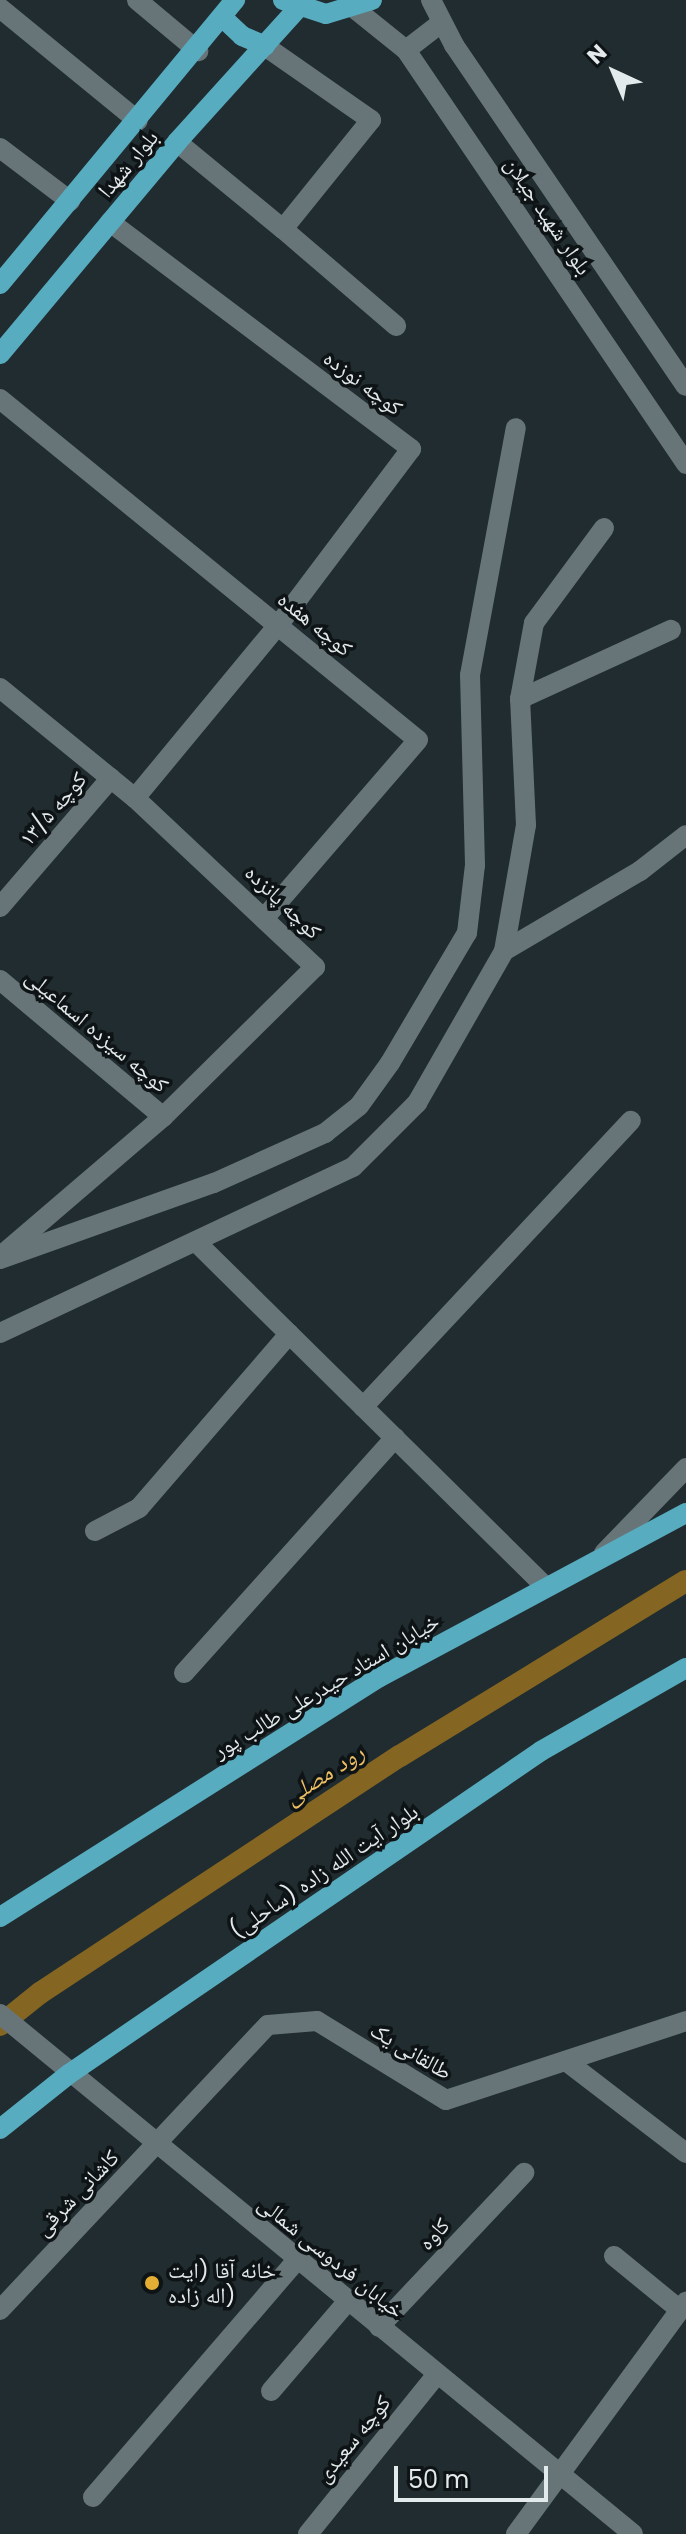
<!DOCTYPE html>
<meta charset="utf-8">
<style>
body{margin:0}
#map{position:relative;width:686px;height:2534px;overflow:hidden;background:#202c2f;font-family:Poppins,"Noto Naskh Arabic",sans-serif}
div>[style]{position:absolute}
[style*='--x']{left:calc(var(--x)*1px);top:calc(var(--y)*1px);width:calc(var(--w)*1px);rotate:calc(var(--a)*1deg)}
.canal>*{height:22px;margin:-11px;padding:0 11px;transform-origin:11px;border-radius:11px;background:#846522}
.minor>*{height:20px;margin:-10px;padding:0 10px;transform-origin:10px;border-radius:10px;background:#677579}
.major>*{height:20px;margin:-10px;padding:0 10px;transform-origin:10px;border-radius:10px;background:#57acc0}
.dots>*{width:22px;height:22px;translate:-50% -50%;box-sizing:border-box;border:4px solid #0e1315;border-radius:50%}
span{translate:-50% -50%;white-space:nowrap;text-align:center;line-height:1.15;-webkit-text-stroke:7px #0e1315;paint-order:stroke}
.street-label{font-size:22px;color:#e3eaec}
.poi-label{font-size:22px;color:#e3eaec}
.left{translate:0 -50%;text-align:left}
.water-label{font-size:24px;color:#edbf63;font-style:italic}
.north{position:absolute;left:574px;top:32px;width:80px;height:80px;-webkit-text-stroke:6px #0e1315;paint-order:stroke;rotate:316deg;font-size:22px;font-weight:700;line-height:32px;text-align:center;color:#e3eaec}
.north::after{content:'';display:block;margin:auto;width:28px;height:36px;background:#e3eaec;clip-path:polygon(50% 0,100% 100%,50% 72%,0 100%)}
.scale{position:absolute;left:394px;top:2466px;width:154px;height:36px;box-sizing:border-box;border:4px solid #e3eaec;border-top:0;padding-left:10px;font-size:24px;line-height:28px;white-space:nowrap;color:#e3eaec;-webkit-text-stroke:6px #0e1315;paint-order:stroke}
</style>
<div id="map">
<div class="canal">
<i style="--x:0;--y:2025;--w:51;--a:-38.7"></i>
<i style="--x:40;--y:1993;--w:431;--a:-33.4"></i>
<i style="--x:400;--y:1756;--w:335;--a:-31.5"></i>
</div>
<div class="minor">
<i style="--x:137;--y:0;--w:80;--a:39.9"></i>
<i style="--x:431;--y:0;--w:51;--a:62.9"></i>
<i style="--x:454;--y:45;--w:412;--a:55.8"></i>
<i style="--x:0;--y:8;--w:178;--a:39.3"></i>
<i style="--x:355;--y:9;--w:65;--a:38.8"></i>
<i style="--x:406;--y:50;--w:500;--a:55.9"></i>
<i style="--x:406;--y:50;--w:44;--a:-37.6"></i>
<i style="--x:177;--y:142;--w:137;--a:39.4"></i>
<i style="--x:283;--y:229;--w:140;--a:-51.1"></i>
<i style="--x:371;--y:120;--w:129;--a:-145.1"></i>
<i style="--x:0;--y:148;--w:88;--a:37.1"></i>
<i style="--x:110;--y:222;--w:377;--a:37"></i>
<i style="--x:411;--y:449;--w:219;--a:127"></i>
<i style="--x:279;--y:624;--w:226;--a:129.6"></i>
<i style="--x:283;--y:229;--w:149;--a:40.6"></i>
<i style="--x:0;--y:399;--w:539;--a:39.21"></i>
<i style="--x:418;--y:740;--w:234;--a:130.8"></i>
<i style="--x:0;--y:688;--w:174;--a:39.2"></i>
<i style="--x:135;--y:798;--w:247;--a:43.2"></i>
<i style="--x:315;--y:967;--w:214;--a:135.4"></i>
<i style="--x:163;--y:1117;--w:211;--a:139.4"></i>
<i style="--x:520;--y:699;--w:166;--a:-24.6"></i>
<i style="--x:0;--y:907;--w:170;--a:-49.3"></i>
<i style="--x:504;--y:951;--w:158;--a:-30.5"></i>
<i style="--x:640;--y:871;--w:58;--a:-38"></i>
<i style="--x:0;--y:980;--w:213;--a:40"></i>
<i style="--x:196;--y:1242;--w:490;--a:44.6"></i>
<i style="--x:0;--y:1259;--w:227;--a:-19.6"></i>
<i style="--x:214;--y:1183;--w:122;--a:-24.2"></i>
<i style="--x:325;--y:1133;--w:43;--a:-38.5"></i>
<i style="--x:359;--y:1106;--w:53;--a:-54.2"></i>
<i style="--x:390;--y:1063;--w:151;--a:-59.4"></i>
<i style="--x:467;--y:933;--w:68;--a:-83.3"></i>
<i style="--x:475;--y:865;--w:190;--a:-91.5"></i>
<i style="--x:470;--y:675;--w:251;--a:-79.5"></i>
<i style="--x:0;--y:1333;--w:390;--a:-25.2"></i>
<i style="--x:353;--y:1167;--w:91;--a:-45"></i>
<i style="--x:417;--y:1103;--w:175;--a:-60.2"></i>
<i style="--x:504;--y:951;--w:128;--a:-80.1"></i>
<i style="--x:526;--y:825;--w:126;--a:-92.7"></i>
<i style="--x:520;--y:699;--w:77;--a:-79.6"></i>
<i style="--x:534;--y:623;--w:118;--a:-53.6"></i>
<i style="--x:363;--y:1407;--w:392;--a:-46.9"></i>
<i style="--x:95;--y:1531;--w:50;--a:-27.6"></i>
<i style="--x:139;--y:1508;--w:230;--a:-49.2"></i>
<i style="--x:604;--y:1553;--w:118;--a:-46"></i>
<i style="--x:184;--y:1673;--w:316;--a:-48.1"></i>
<i style="--x:0;--y:2014;--w:819;--a:39.4"></i>
<i style="--x:566;--y:2061;--w:151;--a:37.5"></i>
<i style="--x:614;--y:2256;--w:85;--a:39.3"></i>
<i style="--x:0;--y:2310;--w:391;--a:-46.8"></i>
<i style="--x:268;--y:2025;--w:49;--a:-4.7"></i>
<i style="--x:317;--y:2021;--w:151;--a:31.5"></i>
<i style="--x:446;--y:2100;--w:253;--a:-18.2"></i>
<i style="--x:379;--y:2327;--w:212;--a:-46.7"></i>
<i style="--x:271;--y:2391;--w:118;--a:-49.5"></i>
<i style="--x:93;--y:2497;--w:313;--a:-49.3"></i>
<i style="--x:308;--y:2534;--w:206;--a:-51.1"></i>
<i style="--x:516;--y:2534;--w:288;--a:-53.8"></i>
</div>
<div class="major">
<i style="--x:283;--y:0;--w:45;--a:18"></i>
<i style="--x:326;--y:14;--w:48;--a:-16.9"></i>
<i style="--x:223;--y:18;--w:26;--a:43"></i>
<i style="--x:242;--y:36;--w:25;--a:23"></i>
<i style="--x:0;--y:284;--w:369;--a:-50.4"></i>
<i style="--x:0;--y:354;--w:276;--a:-50.1"></i>
<i style="--x:177;--y:142;--w:181;--a:-47.9"></i>
<i style="--x:0;--y:1917;--w:449;--a:-32.3"></i>
<i style="--x:380;--y:1677;--w:347;--a:-28.2"></i>
<i style="--x:0;--y:2129;--w:88;--a:-38.6"></i>
<i style="--x:69;--y:2074;--w:572;--a:-34.38"></i>
<i style="--x:541;--y:1751;--w:167;--a:-29.8"></i>
</div>
<div class="dots">
<i style="left:152px;top:2283px;background:#e4ae35"></i>
</div>
<div class="street-label">
<span style="left:128px;top:164px;rotate:-50deg">بلوار شهدا</span>
<span style="left:548px;top:216px;rotate:56deg">بلوار شهید جیلان</span>
<span style="left:363px;top:383px;rotate:37deg">کوچه نوزده</span>
<span style="left:315px;top:624px;rotate:39deg">کوچه هفده</span>
<span style="left:53px;top:809px;rotate:-49deg">کوچه ۱۳/۵</span>
<span style="left:283px;top:902px;rotate:44deg">کوچه پانزده</span>
<span style="left:97px;top:1031px;rotate:40deg">کوچه سیزده اسماعیلی</span>
<span style="left:326px;top:1686px;rotate:-31deg">خیابان استاد حیدرعلی طالب پور</span>
<span style="left:324px;top:1871px;rotate:-34deg">بلوار آیت الله زاده (ساحلی)</span>
<span style="left:411px;top:2051px;rotate:31deg">طالقانی یک</span>
<span style="left:77px;top:2193px;rotate:-46deg">کاشانی شرقی</span>
<span style="left:434px;top:2234px;rotate:-47deg">کاوه</span>
<span style="left:331px;top:2257px;rotate:39deg">خیابان فردوسی شمالی</span>
<span style="left:353px;top:2439px;rotate:-51deg">کوچه سعیدی</span>
</div>
<div class="poi-label">
<span class="left" style="left:168px;top:2283px">خانه آقا (ایت<br>اله زاده)</span>
</div>
<div class="water-label">
<span style="left:324px;top:1774px;rotate:-33deg">رود مصلی</span>
</div>
<div class="north">N</div>
<div class="scale">50 m</div>
</div>
